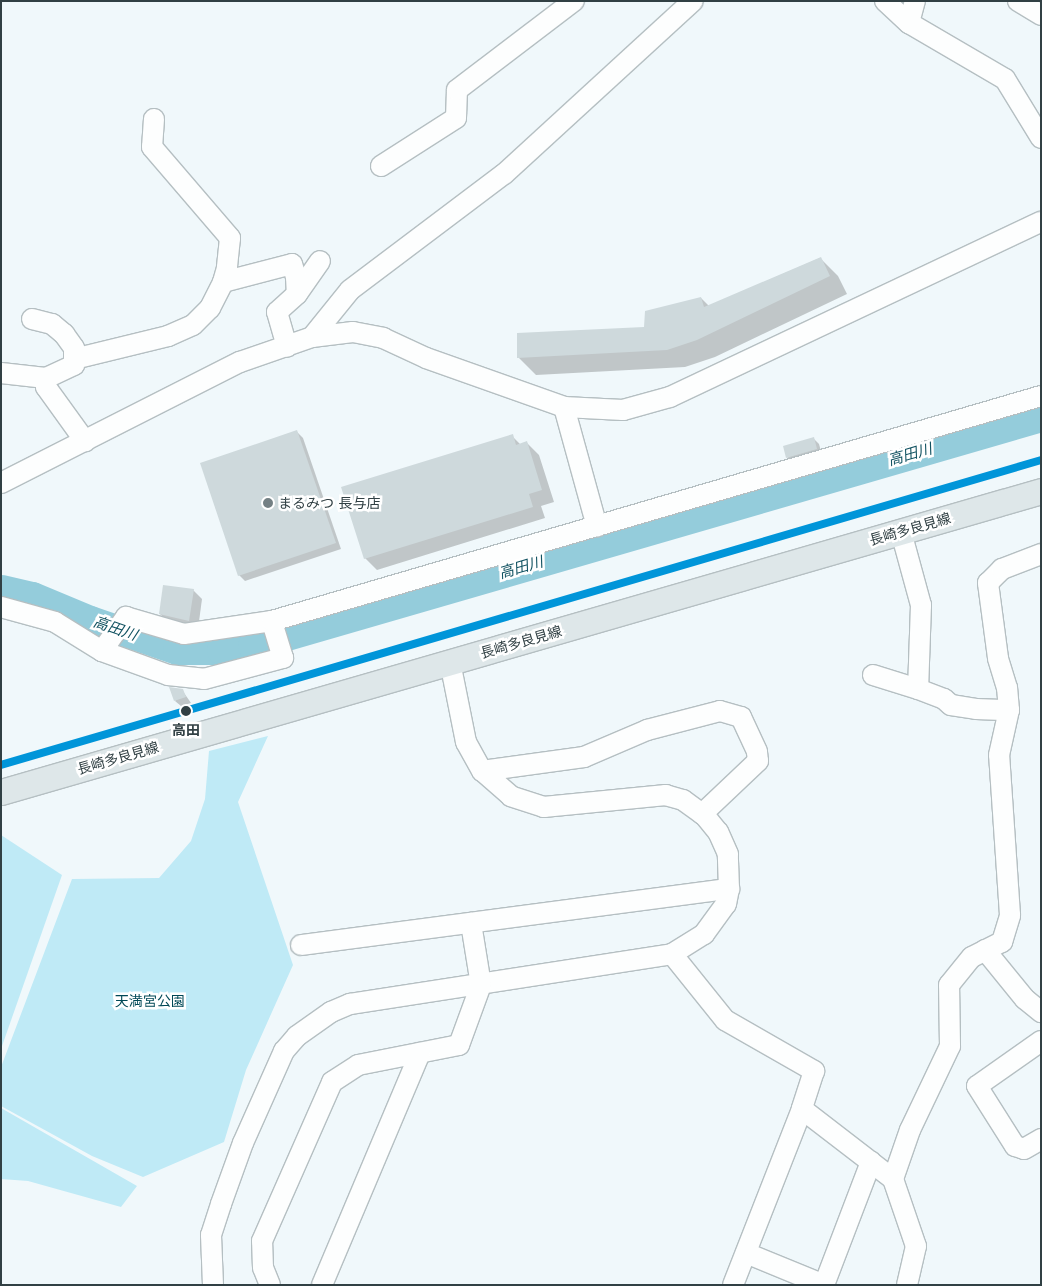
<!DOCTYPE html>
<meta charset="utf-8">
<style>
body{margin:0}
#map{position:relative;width:1042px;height:1286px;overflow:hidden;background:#f0f8fb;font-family:"DejaVu Sans","Noto Sans JP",sans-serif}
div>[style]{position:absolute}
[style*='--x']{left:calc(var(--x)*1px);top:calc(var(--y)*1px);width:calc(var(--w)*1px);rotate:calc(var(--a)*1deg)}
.green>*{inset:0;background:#bfeaf6}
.shadow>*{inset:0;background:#0003}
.river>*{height:29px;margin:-14.5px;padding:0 14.5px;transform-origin:14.5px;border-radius:14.5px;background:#94ccdb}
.building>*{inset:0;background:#ced9dc}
.roads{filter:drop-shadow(1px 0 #b5bfc2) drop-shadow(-1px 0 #b5bfc2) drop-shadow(0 1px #b5bfc2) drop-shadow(0 -1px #b5bfc2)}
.minor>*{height:20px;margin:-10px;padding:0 10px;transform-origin:10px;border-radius:10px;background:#fdfefe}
.major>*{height:25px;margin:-12.5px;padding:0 12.5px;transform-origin:12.5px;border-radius:12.5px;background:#dee7e9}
.rail-1>*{height:8px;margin:-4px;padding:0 4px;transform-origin:4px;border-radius:4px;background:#0095d9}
.dots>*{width:14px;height:14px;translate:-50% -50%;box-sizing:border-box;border:2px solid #fff;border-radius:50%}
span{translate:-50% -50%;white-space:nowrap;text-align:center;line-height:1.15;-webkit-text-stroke:5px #fff;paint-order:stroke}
.poi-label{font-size:14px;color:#314044}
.left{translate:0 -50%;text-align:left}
.street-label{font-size:14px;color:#314044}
.stop-label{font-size:14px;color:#314044;font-weight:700}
.park-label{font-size:14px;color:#004856}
.water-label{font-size:15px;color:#115261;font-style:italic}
.frame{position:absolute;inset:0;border:2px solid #314044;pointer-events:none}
</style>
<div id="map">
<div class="green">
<i style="clip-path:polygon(268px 736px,238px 802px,293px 965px,246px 1070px,224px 1142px,143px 1177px,92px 1156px,1px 1106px,1px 1067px,72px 879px,159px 878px,191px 841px,205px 799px,209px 751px)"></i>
<i style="clip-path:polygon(1px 835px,62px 875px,1px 1049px)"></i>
<i style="clip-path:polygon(1px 1108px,137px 1186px,121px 1207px,28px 1181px,1px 1179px)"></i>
</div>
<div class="shadow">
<i style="clip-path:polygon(820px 258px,838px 276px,847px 294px,715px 357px,685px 367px,536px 375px,518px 357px,645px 329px,701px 298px,709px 306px)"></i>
<i style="clip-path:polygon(297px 432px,303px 438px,341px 549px,245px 581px,239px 575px)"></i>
<i style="clip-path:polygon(512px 436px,521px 445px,527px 443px,539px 455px,554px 502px,541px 506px,545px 518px,377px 570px,365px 558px)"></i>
<i style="clip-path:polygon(814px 439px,819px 444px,822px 455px,793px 463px,787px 458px)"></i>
<i style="clip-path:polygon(193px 590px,202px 599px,198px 629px,169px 623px,160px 614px)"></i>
<i style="clip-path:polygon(182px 690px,191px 703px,181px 706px,175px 701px)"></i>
</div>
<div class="river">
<i style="--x:1;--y:589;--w:32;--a:13"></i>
<i style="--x:32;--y:596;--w:63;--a:22.5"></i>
<i style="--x:90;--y:620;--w:92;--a:19"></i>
<i style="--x:177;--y:650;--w:44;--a:0"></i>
<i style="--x:221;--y:650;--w:31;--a:-7"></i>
<i style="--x:252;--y:646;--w:822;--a:-16.18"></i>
</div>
<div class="building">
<i style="clip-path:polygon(821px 257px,830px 276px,697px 340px,667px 350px,517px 358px,517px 333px,644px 327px,645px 311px,701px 297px,704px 307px)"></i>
<i style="clip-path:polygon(297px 430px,336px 543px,238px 576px,200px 463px)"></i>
<i style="clip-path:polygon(513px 434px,516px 445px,527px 441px,542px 490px,529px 494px,533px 507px,364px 559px,341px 487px)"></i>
<i style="clip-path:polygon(814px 437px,817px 449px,786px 458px,783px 446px)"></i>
<i style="clip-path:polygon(163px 585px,194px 589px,189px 621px,159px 614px)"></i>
<i style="clip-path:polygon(169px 687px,183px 689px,186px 697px,174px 701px)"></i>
</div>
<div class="roads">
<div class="minor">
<i style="--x:885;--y:1;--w:33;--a:43"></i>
<i style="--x:909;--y:23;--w:111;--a:30.3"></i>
<i style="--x:1005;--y:79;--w:69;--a:58.6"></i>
<i style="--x:1018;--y:1;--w:27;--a:31"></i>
<i style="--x:909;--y:23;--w:23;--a:-75"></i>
<i style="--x:154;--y:119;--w:28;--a:94"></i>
<i style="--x:152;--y:147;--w:120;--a:49.4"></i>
<i style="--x:230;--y:238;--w:30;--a:96"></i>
<i style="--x:227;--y:268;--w:15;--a:106"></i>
<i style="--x:381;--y:166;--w:89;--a:-32.6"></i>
<i style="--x:456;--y:118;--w:28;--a:-88"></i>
<i style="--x:457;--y:90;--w:147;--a:-37.3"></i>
<i style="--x:297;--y:294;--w:40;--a:-55.1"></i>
<i style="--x:32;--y:319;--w:21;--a:14"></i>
<i style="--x:52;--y:324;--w:16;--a:40"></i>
<i style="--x:64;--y:334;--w:17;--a:54"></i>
<i style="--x:74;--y:348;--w:17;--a:90"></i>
<i style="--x:74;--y:365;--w:31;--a:155"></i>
<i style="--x:312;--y:337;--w:60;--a:-51"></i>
<i style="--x:350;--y:290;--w:193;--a:-37"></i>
<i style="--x:504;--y:174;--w:256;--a:-42.5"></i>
<i style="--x:74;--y:359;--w:97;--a:-13.7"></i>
<i style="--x:168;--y:336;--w:27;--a:-24"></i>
<i style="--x:193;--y:325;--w:24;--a:-45"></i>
<i style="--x:210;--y:308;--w:29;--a:-63"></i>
<i style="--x:223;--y:282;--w:71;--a:-14.6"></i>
<i style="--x:292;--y:264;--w:14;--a:73"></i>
<i style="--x:296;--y:277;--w:17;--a:87"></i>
<i style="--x:297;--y:294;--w:27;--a:138"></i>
<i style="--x:277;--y:312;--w:36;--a:74"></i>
<i style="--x:1;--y:373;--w:45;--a:6.3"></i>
<i style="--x:46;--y:378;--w:9;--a:90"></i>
<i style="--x:46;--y:387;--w:67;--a:54.2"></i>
<i style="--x:564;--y:407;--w:124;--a:74.6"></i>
<i style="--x:1;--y:483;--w:268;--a:-26.9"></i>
<i style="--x:240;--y:362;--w:76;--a:-19.1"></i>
<i style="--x:312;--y:337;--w:41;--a:-7"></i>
<i style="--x:353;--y:332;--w:31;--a:11"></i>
<i style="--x:383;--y:338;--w:47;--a:24.9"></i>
<i style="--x:426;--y:358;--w:146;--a:19.5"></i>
<i style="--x:564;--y:407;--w:59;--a:2.9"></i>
<i style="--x:623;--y:410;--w:49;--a:-15.5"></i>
<i style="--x:670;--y:397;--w:410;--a:-25.3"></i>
<i style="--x:901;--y:532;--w:76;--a:74.7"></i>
<i style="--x:921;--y:605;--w:84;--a:92"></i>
<i style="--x:918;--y:689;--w:28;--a:21"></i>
<i style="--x:944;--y:699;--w:9;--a:41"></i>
<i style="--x:951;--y:705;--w:25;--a:9"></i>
<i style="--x:976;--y:709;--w:33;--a:2"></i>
<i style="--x:1;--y:607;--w:56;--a:15.5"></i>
<i style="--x:55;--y:622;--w:55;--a:31.7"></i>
<i style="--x:102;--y:651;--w:70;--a:20"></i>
<i style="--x:168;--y:675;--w:36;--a:6"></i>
<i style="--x:204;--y:679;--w:82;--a:-14.9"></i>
<i style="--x:283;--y:658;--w:39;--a:-107"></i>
<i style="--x:102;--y:651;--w:42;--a:-54.8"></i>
<i style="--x:126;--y:617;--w:60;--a:16.3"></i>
<i style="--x:184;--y:634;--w:89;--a:-8.4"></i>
<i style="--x:272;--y:621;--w:801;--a:-16.31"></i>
<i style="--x:873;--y:675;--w:47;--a:17.3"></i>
<i style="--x:482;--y:771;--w:103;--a:-7.8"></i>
<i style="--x:584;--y:757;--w:69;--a:-23.2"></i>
<i style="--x:647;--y:730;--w:75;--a:-14.6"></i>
<i style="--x:720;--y:711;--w:22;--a:16"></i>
<i style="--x:741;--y:717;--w:38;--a:65"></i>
<i style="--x:757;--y:752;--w:9;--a:84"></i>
<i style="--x:758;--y:761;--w:77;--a:136.6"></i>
<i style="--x:301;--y:945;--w:432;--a:-7.5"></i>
<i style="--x:985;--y:950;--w:63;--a:50.8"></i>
<i style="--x:1025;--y:999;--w:21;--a:39"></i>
<i style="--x:672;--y:954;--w:85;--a:51.2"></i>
<i style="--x:725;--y:1020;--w:103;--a:29.8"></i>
<i style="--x:814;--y:1071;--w:40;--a:108"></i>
<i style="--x:802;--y:1109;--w:189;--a:111.4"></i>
<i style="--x:1041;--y:1041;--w:78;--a:144.9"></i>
<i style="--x:977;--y:1086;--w:71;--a:57.7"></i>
<i style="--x:1015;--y:1146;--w:9;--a:18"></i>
<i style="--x:1024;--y:1149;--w:20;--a:-30"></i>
<i style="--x:802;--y:1109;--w:115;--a:37.6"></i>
<i style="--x:893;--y:1179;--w:71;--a:71.1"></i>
<i style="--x:916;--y:1246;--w:40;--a:103"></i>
<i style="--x:893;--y:1179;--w:52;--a:-70.9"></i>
<i style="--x:910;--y:1130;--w:93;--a:-64.5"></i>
<i style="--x:950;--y:1046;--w:61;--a:-90.9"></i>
<i style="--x:949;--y:985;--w:36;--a:-51"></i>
<i style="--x:972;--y:957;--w:34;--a:-27"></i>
<i style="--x:1002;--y:942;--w:28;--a:-73"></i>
<i style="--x:1010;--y:915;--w:160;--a:-93.9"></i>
<i style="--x:999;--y:755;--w:46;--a:-77.5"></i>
<i style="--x:1009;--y:710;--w:22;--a:-95"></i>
<i style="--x:1007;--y:688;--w:31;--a:-107"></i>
<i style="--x:998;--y:658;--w:76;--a:-97.6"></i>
<i style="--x:988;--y:583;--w:20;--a:-45"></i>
<i style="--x:1002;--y:569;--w:42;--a:-21"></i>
<i style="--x:746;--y:1253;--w:84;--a:22.3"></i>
<i style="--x:213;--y:1285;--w:50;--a:-92.3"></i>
<i style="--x:211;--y:1235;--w:33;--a:-72"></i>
<i style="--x:221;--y:1204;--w:65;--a:-70.2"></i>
<i style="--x:243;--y:1143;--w:101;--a:-66"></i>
<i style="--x:284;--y:1051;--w:20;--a:-49"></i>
<i style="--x:297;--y:1036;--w:42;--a:-35.2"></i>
<i style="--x:331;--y:1012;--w:21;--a:-23"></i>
<i style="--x:350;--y:1004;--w:326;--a:-8.8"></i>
<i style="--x:672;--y:954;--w:38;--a:-32"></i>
<i style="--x:704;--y:934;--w:37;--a:-54"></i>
<i style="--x:726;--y:904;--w:15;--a:-79"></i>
<i style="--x:729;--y:889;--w:35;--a:-92"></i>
<i style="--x:728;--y:854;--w:24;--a:-114"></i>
<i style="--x:718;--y:832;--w:21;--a:-129"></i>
<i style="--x:705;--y:816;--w:27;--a:-144"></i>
<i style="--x:683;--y:800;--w:18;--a:-164"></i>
<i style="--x:666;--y:795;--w:123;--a:174.4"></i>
<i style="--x:544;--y:807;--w:35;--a:-162"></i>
<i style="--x:511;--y:796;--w:38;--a:-139"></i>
<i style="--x:482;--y:771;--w:33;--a:-119"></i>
<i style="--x:466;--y:742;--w:82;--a:-101.3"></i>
<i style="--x:270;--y:1285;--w:18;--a:-112"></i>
<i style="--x:263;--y:1268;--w:27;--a:-92"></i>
<i style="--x:262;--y:1241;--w:174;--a:-66.2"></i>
<i style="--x:332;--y:1082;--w:31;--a:-33"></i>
<i style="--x:358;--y:1065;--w:103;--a:-11.2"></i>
<i style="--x:459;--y:1045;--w:64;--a:-69.9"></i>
<i style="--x:481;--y:985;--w:63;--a:-99.2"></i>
<i style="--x:322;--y:1285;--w:252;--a:-67.1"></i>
<i style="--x:824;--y:1285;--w:132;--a:-69.1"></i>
</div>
<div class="major">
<i style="--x:1;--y:792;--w:1083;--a:-16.14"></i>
</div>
</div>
<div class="rail-1">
<i style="--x:1;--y:765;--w:1084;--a:-16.34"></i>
</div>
<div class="dots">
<i style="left:268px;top:503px;background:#748084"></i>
<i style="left:186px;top:711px;background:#314044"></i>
</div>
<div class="poi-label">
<span class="left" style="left:278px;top:503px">まるみつ 長与店</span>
</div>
<div class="street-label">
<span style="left:910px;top:529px;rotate:-16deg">長崎多良見線</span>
<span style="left:521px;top:642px;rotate:-16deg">長崎多良見線</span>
<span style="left:118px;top:758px;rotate:-16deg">長崎多良見線</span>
</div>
<div class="stop-label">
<span style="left:186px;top:730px">高田</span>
</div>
<div class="park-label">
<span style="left:150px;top:1001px">天満宮公園</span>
</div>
<div class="water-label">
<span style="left:910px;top:455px;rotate:-16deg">高田川</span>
<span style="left:521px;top:568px;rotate:-16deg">高田川</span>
<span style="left:115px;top:629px;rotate:19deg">高田川</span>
</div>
<div class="frame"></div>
</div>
